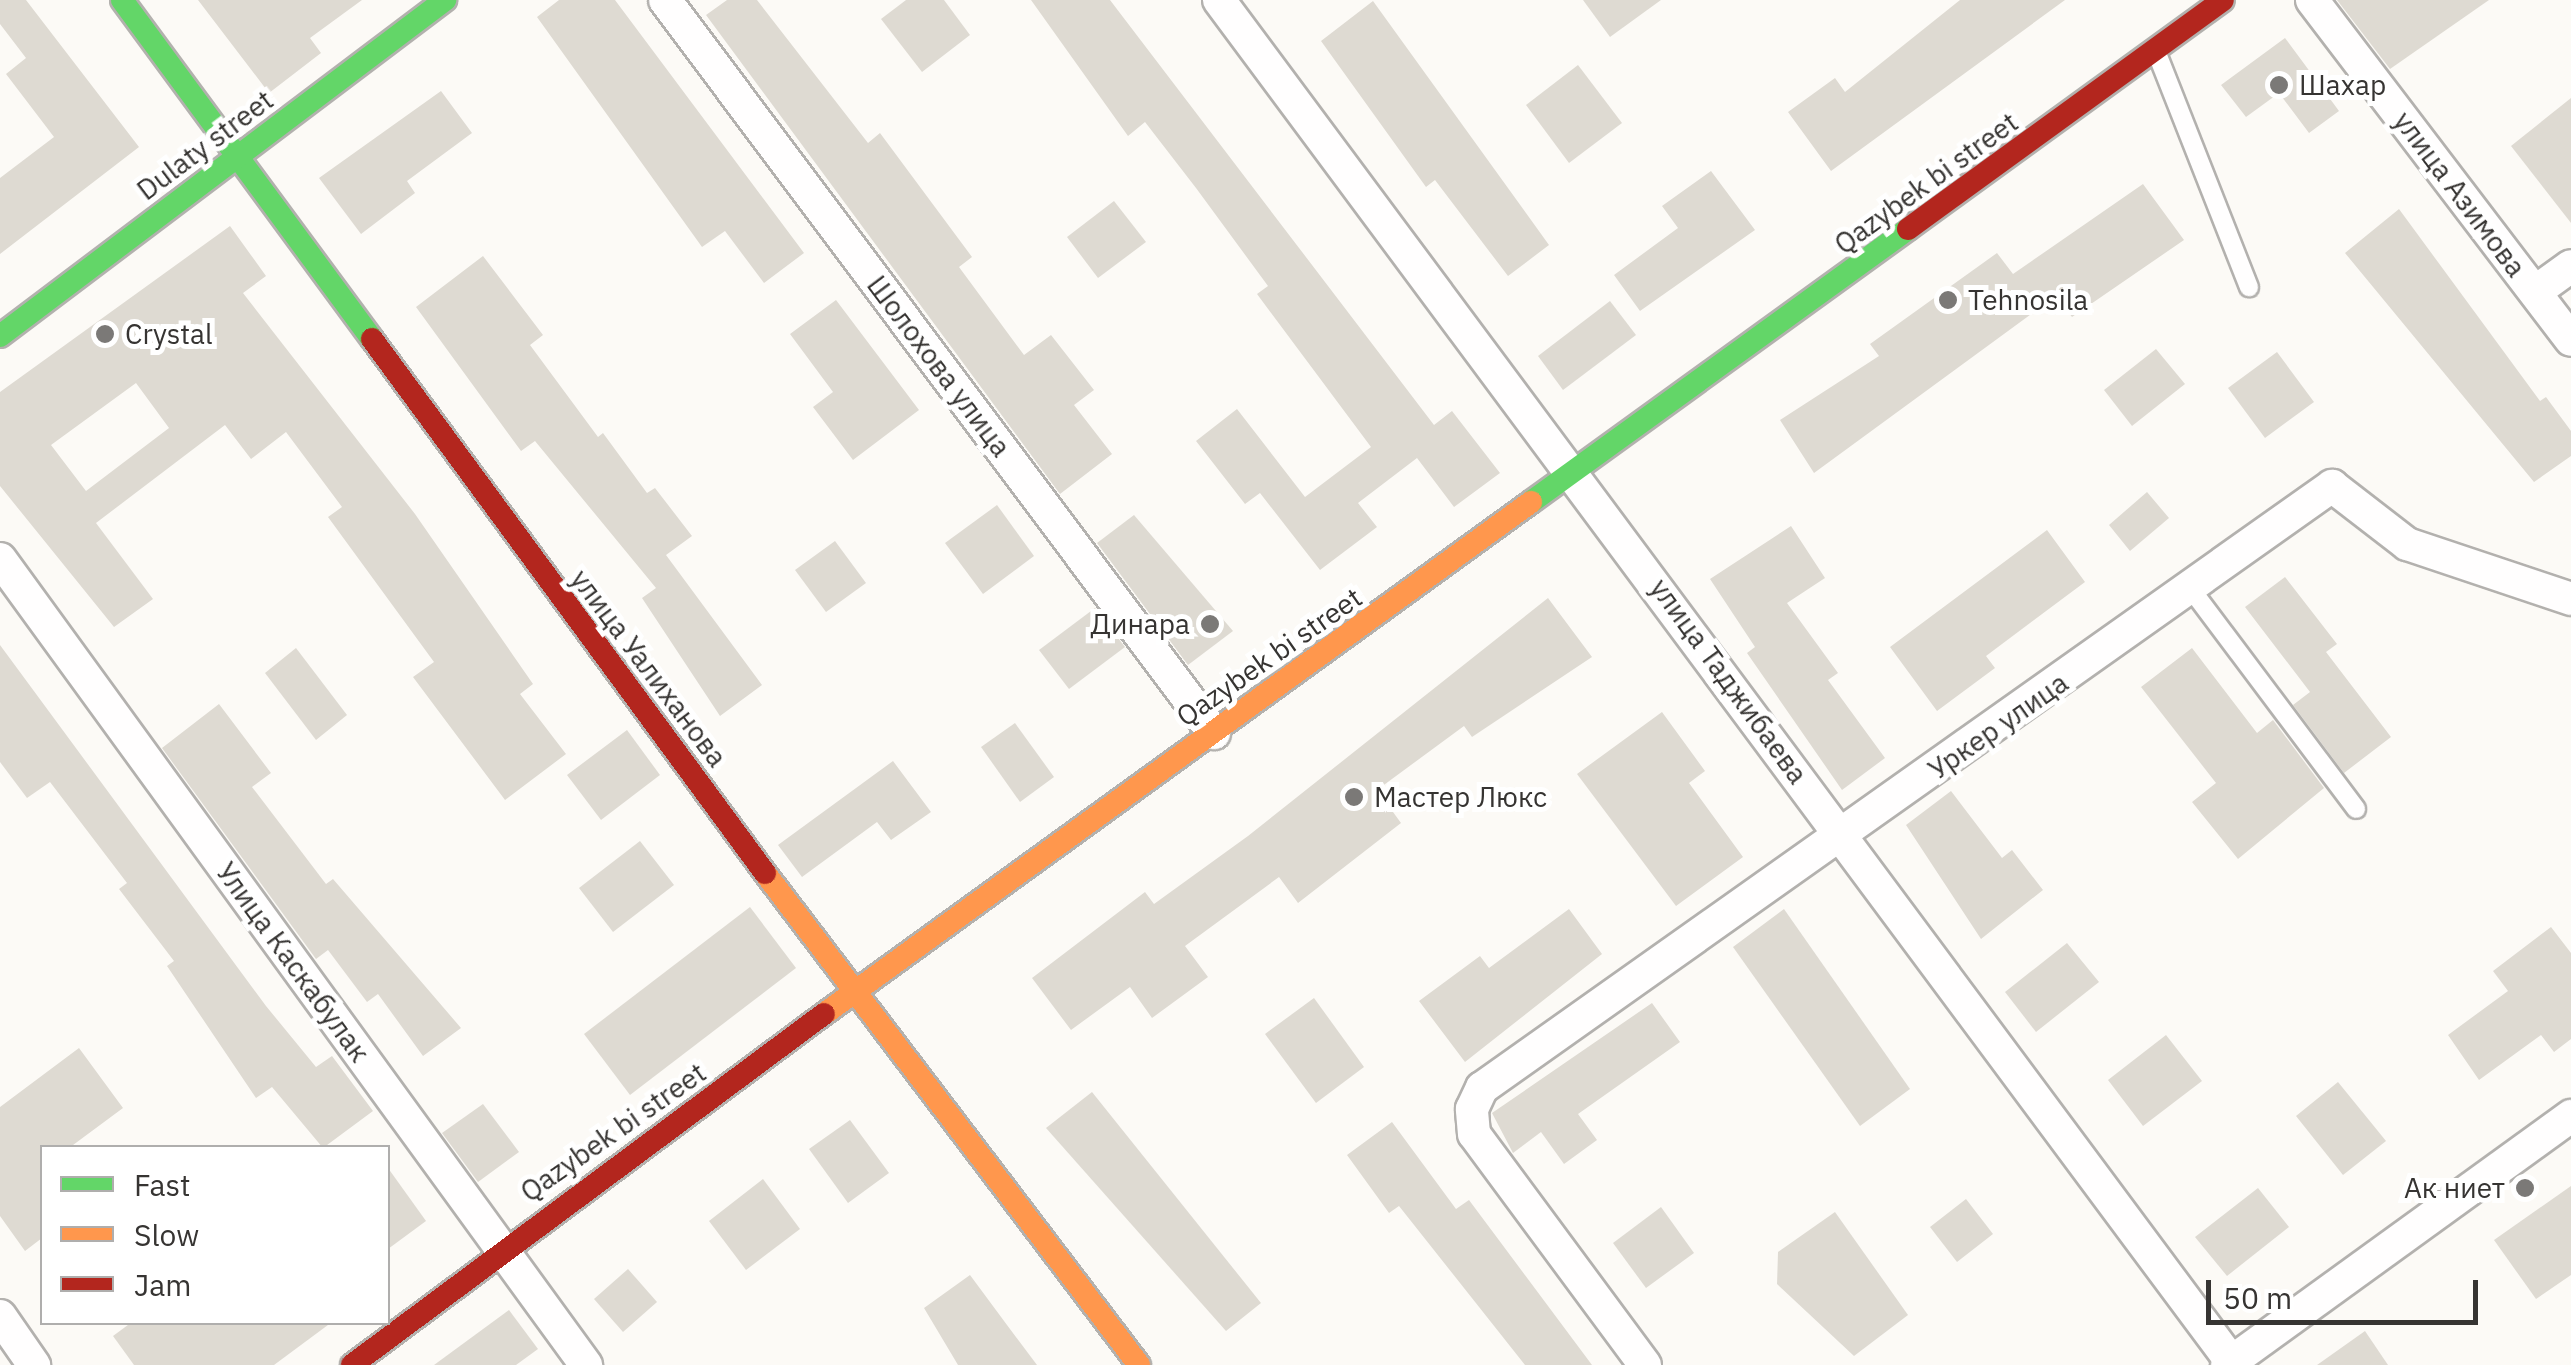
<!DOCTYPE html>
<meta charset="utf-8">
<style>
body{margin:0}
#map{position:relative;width:2571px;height:1365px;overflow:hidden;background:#fcfaf6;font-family:"IBM Plex Sans",sans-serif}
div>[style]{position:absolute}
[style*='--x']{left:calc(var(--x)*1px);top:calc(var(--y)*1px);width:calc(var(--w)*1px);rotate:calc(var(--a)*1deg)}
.building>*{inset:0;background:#dedad2}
.roads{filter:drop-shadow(2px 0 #b3b1ae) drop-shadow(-2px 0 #b3b1ae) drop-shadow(0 2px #b3b1ae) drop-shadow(0 -2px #b3b1ae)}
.lane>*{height:18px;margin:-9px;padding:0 9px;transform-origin:9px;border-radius:9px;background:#fffefe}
.street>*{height:32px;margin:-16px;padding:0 16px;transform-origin:16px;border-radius:16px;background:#fffefe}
.fast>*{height:22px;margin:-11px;padding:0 11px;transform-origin:11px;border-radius:11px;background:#63d668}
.slow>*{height:22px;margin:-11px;padding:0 11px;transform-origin:11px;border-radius:11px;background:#ff974d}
.jam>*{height:22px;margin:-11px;padding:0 11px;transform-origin:11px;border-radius:11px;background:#b3261e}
.dots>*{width:28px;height:28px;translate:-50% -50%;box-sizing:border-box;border:5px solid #fff;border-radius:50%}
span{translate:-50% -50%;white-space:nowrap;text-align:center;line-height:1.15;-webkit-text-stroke:10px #fff;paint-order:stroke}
.poi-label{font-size:28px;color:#363432}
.left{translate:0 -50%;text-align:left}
.right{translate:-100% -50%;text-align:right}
.street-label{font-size:28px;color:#363432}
.legend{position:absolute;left:40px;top:1145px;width:350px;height:180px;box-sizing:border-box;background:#fff;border:2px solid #afaead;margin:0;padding:12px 18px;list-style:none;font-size:30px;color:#363432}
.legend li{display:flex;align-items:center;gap:20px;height:50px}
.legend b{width:50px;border:2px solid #afaead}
.scale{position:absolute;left:2206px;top:1280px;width:272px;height:45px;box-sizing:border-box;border:5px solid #363432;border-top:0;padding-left:12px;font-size:30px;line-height:35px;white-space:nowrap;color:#363432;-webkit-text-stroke:8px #fff;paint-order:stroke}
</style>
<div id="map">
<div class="building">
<i style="clip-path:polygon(0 0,26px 0,139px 147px,0 254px,0 178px,54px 137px,6px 74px,26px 58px,0 24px)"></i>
<i style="clip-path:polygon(198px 0,362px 0,310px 38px,321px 53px,269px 93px)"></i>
<i style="clip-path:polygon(559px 0,615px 0,804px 253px,764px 283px,725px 231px,702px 247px,537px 17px)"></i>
<i style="clip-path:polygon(727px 0,757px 0,868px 143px,880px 133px,972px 257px,959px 267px,1024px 355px,1051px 335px,1094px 390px,1074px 405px,1112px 454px,1060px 494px,706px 15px)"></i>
<i style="clip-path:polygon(906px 0,944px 0,970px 35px,922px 72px,881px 19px)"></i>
<i style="clip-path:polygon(1031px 0,1110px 0,1434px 425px,1452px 411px,1500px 473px,1454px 507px,1417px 458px,1358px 503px,1377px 527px,1320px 570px,1260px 493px,1245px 504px,1196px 441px,1237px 409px,1305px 497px,1371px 447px,1257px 294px,1268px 286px,1196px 188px,1145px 122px,1128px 136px)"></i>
<i style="clip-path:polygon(1583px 0,1661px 0,1610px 37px)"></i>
<i style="clip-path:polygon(1960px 0,2065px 0,1831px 171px,1788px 112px,1835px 78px,1845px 92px)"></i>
<i style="clip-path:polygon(2337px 0,2489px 0,2390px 69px)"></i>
<i style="clip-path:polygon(1373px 1px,1549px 245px,1508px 276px,1435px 180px,1426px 187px,1321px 41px)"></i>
<i style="clip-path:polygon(2285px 38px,2339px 111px,2309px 133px,2279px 93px,2246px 117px,2221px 85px)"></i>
<i style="clip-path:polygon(1578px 65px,1622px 123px,1569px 163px,1526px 105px)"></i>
<i style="clip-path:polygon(441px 91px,472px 133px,407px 181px,415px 193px,361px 234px,319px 178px)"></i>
<i style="clip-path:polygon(2571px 98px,2571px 223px,2511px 146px)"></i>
<i style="clip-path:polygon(1711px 171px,1755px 230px,1640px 311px,1614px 275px,1678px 228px,1662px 206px)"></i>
<i style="clip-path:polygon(2143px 184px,2184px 240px,2072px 317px,2056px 296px,1814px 473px,1780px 420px,1879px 356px,1870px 344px,1997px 253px,2013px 274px)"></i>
<i style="clip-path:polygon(1114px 201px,1146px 242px,1098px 278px,1067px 237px)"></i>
<i style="clip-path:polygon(2399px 209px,2540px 401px,2546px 397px,2571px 431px,2571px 456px,2534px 482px,2345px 253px)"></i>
<i style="clip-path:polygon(evenodd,230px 226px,266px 276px,243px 293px,415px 514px,533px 684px,520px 694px,566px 754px,505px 800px,413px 677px,434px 662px,328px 517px,342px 507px,286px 432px,251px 459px,225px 425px,96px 523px,153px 599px,114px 627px,0 486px,0 392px,230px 226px,136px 383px,169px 428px,86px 491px,51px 445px,136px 383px)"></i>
<i style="clip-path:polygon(483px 256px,543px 335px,530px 345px,598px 437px,603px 433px,647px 493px,655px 488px,692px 536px,666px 555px,762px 685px,720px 716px,642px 598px,656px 588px,535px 441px,521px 451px,416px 307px)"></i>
<i style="clip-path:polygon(836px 300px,919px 410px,853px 460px,813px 407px,833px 392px,790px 334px)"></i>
<i style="clip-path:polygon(1610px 301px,1636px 335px,1563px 390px,1538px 356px)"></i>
<i style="clip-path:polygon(2156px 349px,2185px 384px,2132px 426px,2104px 390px)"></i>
<i style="clip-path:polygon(2277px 352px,2314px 402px,2265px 438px,2228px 388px)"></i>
<i style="clip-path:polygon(2147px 492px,2169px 518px,2130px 551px,2109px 525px)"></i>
<i style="clip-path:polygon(997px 505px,1034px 556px,983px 594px,945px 543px)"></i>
<i style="clip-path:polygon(1134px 515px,1233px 631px,1188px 665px,1097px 543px)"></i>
<i style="clip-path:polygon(1791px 526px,1825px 578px,1787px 603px,1838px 673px,1828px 680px,1885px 758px,1842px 790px,1747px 653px,1755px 647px,1710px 579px)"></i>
<i style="clip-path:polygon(2047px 530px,2085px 582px,1986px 656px,1995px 668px,1937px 711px,1890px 647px)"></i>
<i style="clip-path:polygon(835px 541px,866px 583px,826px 612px,795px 570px)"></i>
<i style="clip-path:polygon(2285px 577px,2337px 644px,2326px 652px,2391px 737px,2344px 773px,2293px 705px,2310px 692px,2245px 607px)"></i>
<i style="clip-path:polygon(1548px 598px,1592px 657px,1472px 737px,1464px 726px,1377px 790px,1401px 823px,1298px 903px,1279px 877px,1185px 946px,1208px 977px,1152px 1018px,1130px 987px,1071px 1030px,1032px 978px,1145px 892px,1154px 904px,1248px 836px)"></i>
<i style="clip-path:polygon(1095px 608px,1125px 647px,1069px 689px,1039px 650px)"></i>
<i style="clip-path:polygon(0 645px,266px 1006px,316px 1067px,332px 1056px,373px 1111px,323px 1148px,272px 1087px,256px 1098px,167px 966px,174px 961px,119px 889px,127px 883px,50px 782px,27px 798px,0 762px)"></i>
<i style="clip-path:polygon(296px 648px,347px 715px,316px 740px,265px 673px)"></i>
<i style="clip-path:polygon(2192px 648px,2257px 733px,2273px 720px,2324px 788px,2238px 859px,2192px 802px,2216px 783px,2141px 687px)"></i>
<i style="clip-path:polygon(219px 704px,271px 773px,252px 787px,326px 884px,333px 879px,461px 1028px,423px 1056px,378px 994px,367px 1002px,328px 950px,316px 959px,162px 748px)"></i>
<i style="clip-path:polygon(1662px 712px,1705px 771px,1689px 783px,1743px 857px,1676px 906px,1577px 774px)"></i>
<i style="clip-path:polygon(1015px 723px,1054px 777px,1020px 802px,981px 747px)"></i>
<i style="clip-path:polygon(627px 730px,660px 775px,601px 820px,567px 775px)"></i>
<i style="clip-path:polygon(893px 761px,931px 812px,891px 840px,877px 822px,802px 877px,778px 845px)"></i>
<i style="clip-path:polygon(1951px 791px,2002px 858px,2012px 850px,2043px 890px,1981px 939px,1906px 825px)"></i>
<i style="clip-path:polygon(640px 841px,674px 885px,613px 932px,579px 888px)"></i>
<i style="clip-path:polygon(750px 907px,796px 968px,630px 1095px,584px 1034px)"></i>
<i style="clip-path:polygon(1569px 909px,1602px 954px,1465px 1062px,1419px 1001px,1480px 956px,1489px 968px)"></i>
<i style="clip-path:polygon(1784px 909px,1910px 1089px,1860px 1126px,1733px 947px)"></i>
<i style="clip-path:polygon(2551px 927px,2571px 953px,2571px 1039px,2554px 1052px,2541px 1035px,2479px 1080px,2448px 1035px,2508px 991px,2493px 971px)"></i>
<i style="clip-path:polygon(2067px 943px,2099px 982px,2036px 1032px,2005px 992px)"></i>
<i style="clip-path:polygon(1314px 998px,1364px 1067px,1316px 1103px,1265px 1034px)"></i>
<i style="clip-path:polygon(1652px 1003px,1680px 1042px,1578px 1114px,1597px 1140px,1564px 1164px,1541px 1132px,1513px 1153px,1492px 1113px)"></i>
<i style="clip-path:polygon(2166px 1035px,2202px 1081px,2143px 1126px,2108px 1080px)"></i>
<i style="clip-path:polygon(79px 1048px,123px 1108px,69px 1148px,42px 1148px,42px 1238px,25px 1251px,0 1216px,0 1107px)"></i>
<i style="clip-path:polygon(2338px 1082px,2386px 1141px,2343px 1175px,2296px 1116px)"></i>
<i style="clip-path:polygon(1092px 1092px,1261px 1303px,1226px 1331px,1046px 1128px)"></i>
<i style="clip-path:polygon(483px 1104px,519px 1152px,478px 1182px,442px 1133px)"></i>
<i style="clip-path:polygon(850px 1120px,889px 1173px,848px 1203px,809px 1149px)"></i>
<i style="clip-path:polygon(1392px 1122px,1456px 1209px,1469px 1200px,1592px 1365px,1525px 1365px,1399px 1206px,1389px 1213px,1347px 1155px)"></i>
<i style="clip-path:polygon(388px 1168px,426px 1221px,388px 1249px)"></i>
<i style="clip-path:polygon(763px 1179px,800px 1229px,746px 1270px,709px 1221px)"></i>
<i style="clip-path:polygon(2571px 1186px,2571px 1275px,2536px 1299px,2494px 1240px)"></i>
<i style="clip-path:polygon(2258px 1188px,2289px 1227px,2227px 1276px,2195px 1237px)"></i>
<i style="clip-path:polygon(1966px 1199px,1993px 1234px,1957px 1262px,1930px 1227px)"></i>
<i style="clip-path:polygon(1661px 1207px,1694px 1253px,1646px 1288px,1613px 1243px)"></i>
<i style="clip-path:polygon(1835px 1212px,1908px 1315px,1854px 1356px,1777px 1284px,1778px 1252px)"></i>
<i style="clip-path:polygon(628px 1269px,657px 1302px,623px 1332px,594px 1299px)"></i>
<i style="clip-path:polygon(970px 1275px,1007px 1325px,1037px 1365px,958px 1365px,924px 1308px)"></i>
<i style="clip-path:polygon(509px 1310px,538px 1349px,516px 1365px,434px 1365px)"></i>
<i style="clip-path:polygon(132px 1322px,332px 1322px,274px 1365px,134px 1365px,113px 1336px)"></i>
<i style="clip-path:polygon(2365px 1331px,2388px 1365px,2317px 1365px)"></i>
</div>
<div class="roads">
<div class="lane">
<i style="--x:2156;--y:51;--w:254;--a:68.5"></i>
<i style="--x:2191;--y:589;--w:275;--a:53.1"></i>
</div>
<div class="street">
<i style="--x:665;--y:0;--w:916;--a:53.17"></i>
<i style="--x:1219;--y:0;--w:1701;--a:53.37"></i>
<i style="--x:2312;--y:0;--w:427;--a:52.7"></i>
<i style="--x:2535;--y:292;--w:44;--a:-35.8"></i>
<i style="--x:0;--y:559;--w:997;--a:53.98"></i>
<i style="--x:0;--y:1316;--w:60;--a:55.2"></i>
<i style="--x:1645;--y:1365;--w:287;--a:-126.5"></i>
<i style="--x:1474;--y:1134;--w:25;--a:-95"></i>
<i style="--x:1472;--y:1109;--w:23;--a:-65"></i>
<i style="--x:1482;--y:1088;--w:1042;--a:-35.31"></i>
<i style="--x:2332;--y:486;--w:95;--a:37.7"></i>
<i style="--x:2407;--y:544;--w:173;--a:18.5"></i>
<i style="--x:2227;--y:1365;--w:425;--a:-35.9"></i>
</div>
<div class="fast">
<i style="--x:122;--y:0;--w:421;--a:53.6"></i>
<i style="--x:0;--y:336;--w:558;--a:-37.05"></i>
<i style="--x:1531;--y:502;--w:465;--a:-35.9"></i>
</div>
<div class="slow">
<i style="--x:765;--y:873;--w:618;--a:52.76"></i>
<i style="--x:824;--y:1014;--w:873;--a:-35.91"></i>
</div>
<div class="jam">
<i style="--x:1908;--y:229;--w:389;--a:-36"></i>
<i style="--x:372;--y:339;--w:663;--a:53.65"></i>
<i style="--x:352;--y:1365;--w:588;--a:-36.64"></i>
</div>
</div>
<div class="dots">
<i style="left:2279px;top:85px;background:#7b7977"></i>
<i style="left:1948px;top:300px;background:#7b7977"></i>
<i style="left:105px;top:334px;background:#7b7977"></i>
<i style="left:1210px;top:624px;background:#7b7977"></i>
<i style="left:1354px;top:797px;background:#7b7977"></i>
<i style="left:2525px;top:1188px;background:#7b7977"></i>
</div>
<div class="poi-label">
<span class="left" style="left:2299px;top:85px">Шахар</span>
<span class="left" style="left:1968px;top:300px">Tehnosila</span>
<span class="left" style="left:125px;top:334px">Crystal</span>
<span class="right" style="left:1190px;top:624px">Динара</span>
<span class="left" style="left:1374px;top:797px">Мастер Люкс</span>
<span class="right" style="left:2505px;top:1188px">Ак ниет</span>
</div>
<div class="street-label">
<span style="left:205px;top:145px;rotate:-37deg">Dulaty street</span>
<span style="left:1926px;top:183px;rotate:-36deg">Qazybek bi street</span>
<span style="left:2460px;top:194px;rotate:53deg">улица Азимова</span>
<span style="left:939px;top:366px;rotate:53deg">Шолохова улица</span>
<span style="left:1269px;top:657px;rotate:-35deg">Qazybek bi street</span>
<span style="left:649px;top:668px;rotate:53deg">улица Уалиханова</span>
<span style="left:1729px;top:681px;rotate:54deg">улица Таджибаева</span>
<span style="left:1998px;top:726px;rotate:-35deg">Уркер улица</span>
<span style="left:293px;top:962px;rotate:54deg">Улица Каскабулак</span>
<span style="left:613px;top:1132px;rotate:-35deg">Qazybek bi street</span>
</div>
<ul class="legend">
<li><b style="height:12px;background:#63d668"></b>Fast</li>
<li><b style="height:12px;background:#ff974d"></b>Slow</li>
<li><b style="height:12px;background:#b3261e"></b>Jam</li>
</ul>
<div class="scale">50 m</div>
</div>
